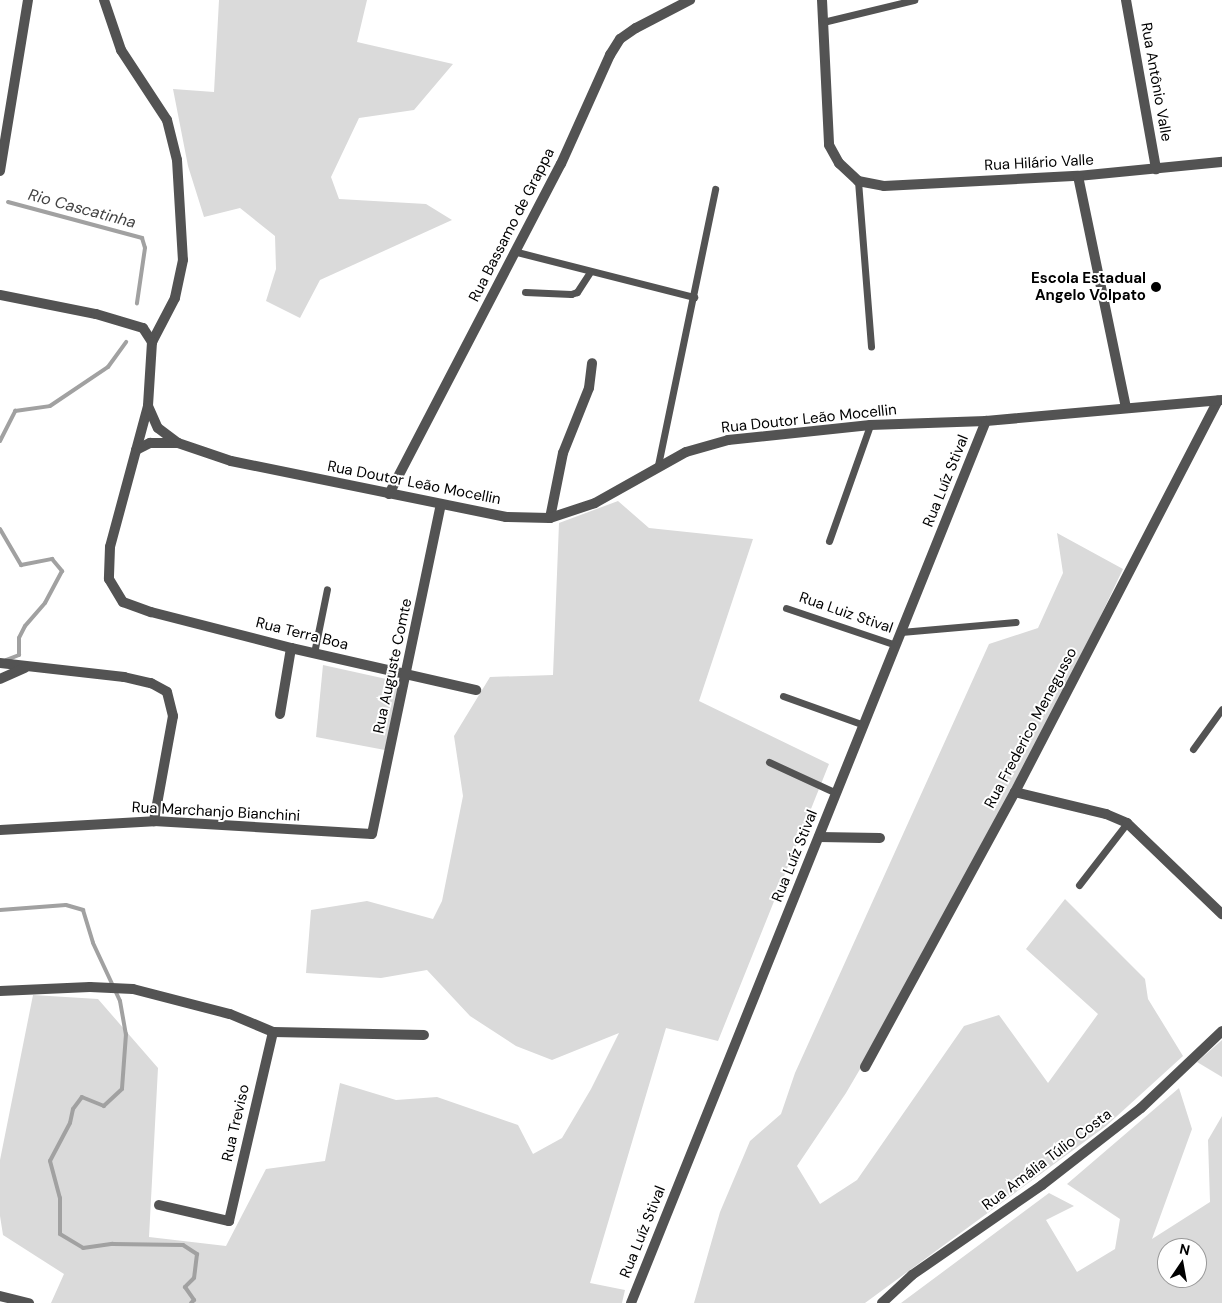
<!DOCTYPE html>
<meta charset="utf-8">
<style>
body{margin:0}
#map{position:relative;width:1222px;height:1303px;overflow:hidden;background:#fff;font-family:"DM Sans",sans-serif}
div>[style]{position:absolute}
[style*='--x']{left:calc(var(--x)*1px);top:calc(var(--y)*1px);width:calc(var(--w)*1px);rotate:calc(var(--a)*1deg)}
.green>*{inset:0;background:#dadada}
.stream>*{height:4px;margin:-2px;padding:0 2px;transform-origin:2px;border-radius:2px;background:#a1a1a1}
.service>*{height:7px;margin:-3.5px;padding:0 3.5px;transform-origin:3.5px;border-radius:3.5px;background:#535353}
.minor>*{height:10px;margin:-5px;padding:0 5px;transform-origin:5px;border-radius:5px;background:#535353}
.tertiary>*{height:10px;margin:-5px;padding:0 5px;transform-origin:5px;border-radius:5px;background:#535353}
.dots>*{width:14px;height:14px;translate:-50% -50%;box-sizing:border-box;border:2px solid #fff;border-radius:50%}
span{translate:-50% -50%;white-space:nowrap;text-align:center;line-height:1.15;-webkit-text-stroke:4px #fff;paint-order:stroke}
.street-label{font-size:15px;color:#000}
.poi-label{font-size:15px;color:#000;font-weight:700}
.right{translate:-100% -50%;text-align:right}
.water-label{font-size:16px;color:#424242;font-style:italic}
.north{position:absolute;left:1157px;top:1238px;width:50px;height:50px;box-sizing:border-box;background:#fff;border:1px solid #999;border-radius:50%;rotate:12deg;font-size:14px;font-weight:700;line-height:20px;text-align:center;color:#000}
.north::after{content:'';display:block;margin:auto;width:18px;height:22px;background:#000;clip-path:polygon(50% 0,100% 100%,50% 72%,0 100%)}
</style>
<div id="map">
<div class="green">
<i style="clip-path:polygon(219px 0,367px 0,357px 42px,453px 64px,414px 110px,359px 118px,331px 177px,339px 199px,426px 204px,452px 220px,320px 280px,300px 318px,266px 301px,276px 269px,275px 236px,240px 208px,204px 217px,188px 166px,173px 89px,214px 92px)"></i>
<i style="clip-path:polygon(618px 501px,649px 528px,753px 539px,699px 701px,829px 764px,718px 1041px,666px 1028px,590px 1283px,625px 1290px,622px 1303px,51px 1303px,64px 1274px,3px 1235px,0 1216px,0 1160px,33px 995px,98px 999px,158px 1068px,149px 1237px,226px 1246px,266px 1169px,325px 1161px,340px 1083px,396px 1100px,437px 1097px,518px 1125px,533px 1154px,562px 1138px,591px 1089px,619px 1033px,552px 1060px,516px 1046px,470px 1016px,427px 970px,381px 978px,306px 973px,311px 910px,367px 901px,433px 919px,442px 901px,463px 796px,454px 736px,490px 677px,553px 675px,559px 523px)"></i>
<i style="clip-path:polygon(1057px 533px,1123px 569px,1073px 674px,897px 1006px,846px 1093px,797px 1166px,820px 1204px,857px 1180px,964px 1026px,999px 1015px,1048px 1083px,1098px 1014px,1026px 949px,1065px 899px,1145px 979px,1148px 999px,1183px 1056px,1106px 1126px,865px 1303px,694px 1303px,720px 1212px,750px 1141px,781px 1114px,795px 1073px,989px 644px,1038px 628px,1063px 573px)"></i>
<i style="clip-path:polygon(323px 665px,400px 682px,385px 750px,316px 737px)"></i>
<i style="clip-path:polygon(1222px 1040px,1222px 1077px,1197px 1062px)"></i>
<i style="clip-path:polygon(evenodd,1179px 1088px,1192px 1129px,1152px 1239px,1210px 1202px,1208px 1140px,1222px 1116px,1222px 1303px,901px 1303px,1049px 1193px,1074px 1206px,1046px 1220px,1077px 1272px,1115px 1249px,1120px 1219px,1067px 1184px,1179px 1088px,1167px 1248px,1197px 1248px,1197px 1278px,1167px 1278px,1167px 1248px)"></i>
</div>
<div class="stream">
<i style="--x:8;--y:202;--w:139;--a:15"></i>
<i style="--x:142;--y:238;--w:10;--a:73"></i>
<i style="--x:145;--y:248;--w:56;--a:98.3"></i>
<i style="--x:0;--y:441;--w:34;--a:-63"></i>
<i style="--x:15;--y:411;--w:35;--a:-8"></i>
<i style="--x:50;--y:406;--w:70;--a:-33.9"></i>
<i style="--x:108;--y:367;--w:31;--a:-54"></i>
<i style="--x:0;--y:529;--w:42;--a:59.7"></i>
<i style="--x:21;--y:565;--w:32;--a:-11"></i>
<i style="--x:52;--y:559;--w:16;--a:50"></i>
<i style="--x:62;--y:571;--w:36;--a:118"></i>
<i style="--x:45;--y:603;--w:30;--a:131"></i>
<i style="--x:25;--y:626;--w:13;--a:117"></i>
<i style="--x:19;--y:638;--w:17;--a:90"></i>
<i style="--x:19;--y:655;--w:14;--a:159"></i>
<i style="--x:0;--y:910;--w:66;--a:-4.3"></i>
<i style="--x:66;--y:905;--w:18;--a:16"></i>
<i style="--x:83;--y:910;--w:34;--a:73"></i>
<i style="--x:93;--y:943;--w:64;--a:65"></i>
<i style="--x:120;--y:1001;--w:34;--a:80"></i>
<i style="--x:126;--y:1034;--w:55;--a:94.2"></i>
<i style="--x:122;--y:1089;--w:25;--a:137"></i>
<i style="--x:104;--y:1106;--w:24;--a:-158"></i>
<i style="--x:82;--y:1097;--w:15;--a:127"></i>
<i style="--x:73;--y:1109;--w:14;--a:102"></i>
<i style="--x:70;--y:1123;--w:43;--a:117.8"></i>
<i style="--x:50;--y:1161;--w:38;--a:75"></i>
<i style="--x:60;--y:1198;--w:36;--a:90"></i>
<i style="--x:60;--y:1234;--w:27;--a:31"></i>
<i style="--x:83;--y:1248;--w:30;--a:-8"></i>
<i style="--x:113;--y:1244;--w:70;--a:0.8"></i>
<i style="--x:183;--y:1245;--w:17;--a:33"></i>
<i style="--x:197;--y:1254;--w:24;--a:97"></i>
<i style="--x:194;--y:1278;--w:13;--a:135"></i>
<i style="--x:185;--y:1287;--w:16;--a:55"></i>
<i style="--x:194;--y:1300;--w:4;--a:135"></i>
</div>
<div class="service">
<i style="--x:823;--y:22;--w:94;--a:-13.6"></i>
<i style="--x:858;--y:181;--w:166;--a:85.5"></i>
<i style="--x:517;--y:252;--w:183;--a:14.3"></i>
<i style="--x:525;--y:292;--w:46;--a:2.5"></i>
<i style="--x:571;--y:294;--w:6;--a:-18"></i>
<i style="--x:577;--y:292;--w:24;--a:-57"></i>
<i style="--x:658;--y:465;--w:282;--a:-78.3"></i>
<i style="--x:829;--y:541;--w:123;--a:-70.5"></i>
<i style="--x:786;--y:608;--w:116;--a:18.6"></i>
<i style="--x:901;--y:632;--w:115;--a:-5"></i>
<i style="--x:314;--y:653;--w:65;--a:-78.5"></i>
<i style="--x:783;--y:696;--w:86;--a:19.7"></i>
<i style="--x:1193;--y:749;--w:49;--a:-54.1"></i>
<i style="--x:769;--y:762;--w:74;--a:24.8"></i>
<i style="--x:1079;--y:885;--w:78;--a:-52.3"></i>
</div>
<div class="minor">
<i style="--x:104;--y:0;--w:53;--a:71.2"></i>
<i style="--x:121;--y:50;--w:84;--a:56.7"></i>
<i style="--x:167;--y:120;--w:41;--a:76"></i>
<i style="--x:177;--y:160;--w:100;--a:86.6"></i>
<i style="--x:183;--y:260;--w:39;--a:102"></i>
<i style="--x:175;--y:298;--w:50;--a:117.6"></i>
<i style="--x:822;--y:0;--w:145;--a:87.2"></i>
<i style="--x:829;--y:145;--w:21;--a:61"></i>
<i style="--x:839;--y:163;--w:26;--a:43"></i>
<i style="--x:858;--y:181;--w:26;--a:11"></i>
<i style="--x:884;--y:186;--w:194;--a:-3"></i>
<i style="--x:1078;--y:176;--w:145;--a:-5.6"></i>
<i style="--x:1126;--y:0;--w:172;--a:79.9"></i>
<i style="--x:0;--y:171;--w:173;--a:-80.7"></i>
<i style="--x:1078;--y:176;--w:236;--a:78.3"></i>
<i style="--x:148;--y:406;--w:146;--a:105.1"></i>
<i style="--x:110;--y:547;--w:32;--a:92"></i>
<i style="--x:109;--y:579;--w:27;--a:59"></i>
<i style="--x:123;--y:602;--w:30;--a:20"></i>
<i style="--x:151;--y:612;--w:145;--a:14.4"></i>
<i style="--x:291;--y:648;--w:190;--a:12.8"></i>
<i style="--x:136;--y:450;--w:16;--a:-27"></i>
<i style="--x:150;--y:443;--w:28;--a:0"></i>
<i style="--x:389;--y:494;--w:372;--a:-62.5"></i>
<i style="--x:561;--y:164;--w:120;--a:-65.8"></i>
<i style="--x:610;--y:55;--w:19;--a:-58"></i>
<i style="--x:620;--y:39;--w:19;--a:-35"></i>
<i style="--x:636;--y:28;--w:61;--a:-27.4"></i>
<i style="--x:550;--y:518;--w:66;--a:-78.7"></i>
<i style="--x:563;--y:453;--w:70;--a:-68.2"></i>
<i style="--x:589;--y:388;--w:25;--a:-83"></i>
<i style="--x:0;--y:663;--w:125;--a:6.4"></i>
<i style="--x:124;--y:677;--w:28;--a:13"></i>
<i style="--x:151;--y:683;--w:18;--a:29"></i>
<i style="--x:167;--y:692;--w:25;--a:76"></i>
<i style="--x:173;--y:716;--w:107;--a:100.3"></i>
<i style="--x:0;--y:679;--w:27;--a:-24"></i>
<i style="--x:280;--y:714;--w:67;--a:-80.5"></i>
<i style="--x:1015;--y:792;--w:94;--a:13.6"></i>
<i style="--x:1106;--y:814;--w:23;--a:23"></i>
<i style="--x:1127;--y:823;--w:132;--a:43.8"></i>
<i style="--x:0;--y:830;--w:154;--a:-3.3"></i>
<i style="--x:154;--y:821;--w:218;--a:3.4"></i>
<i style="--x:372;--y:834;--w:337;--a:-78.2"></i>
<i style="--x:819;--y:837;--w:61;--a:0.9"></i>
<i style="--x:0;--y:991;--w:90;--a:-2.5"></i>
<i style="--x:90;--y:987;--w:43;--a:2.7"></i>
<i style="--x:133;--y:989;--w:100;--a:14.5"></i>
<i style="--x:230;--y:1014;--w:47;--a:22.7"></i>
<i style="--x:273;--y:1032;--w:151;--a:1.1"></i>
<i style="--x:865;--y:1067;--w:313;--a:-61.4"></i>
<i style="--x:1015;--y:792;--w:441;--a:-62.6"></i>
<i style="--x:159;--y:1205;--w:72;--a:12.9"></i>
<i style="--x:229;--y:1221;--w:194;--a:-76.9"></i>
<i style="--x:0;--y:1296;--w:30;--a:14"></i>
<i style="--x:631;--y:1303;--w:951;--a:-68.08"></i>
<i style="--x:882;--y:1303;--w:41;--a:-43"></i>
<i style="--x:912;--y:1275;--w:158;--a:-34.7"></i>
<i style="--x:1042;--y:1185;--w:125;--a:-37.9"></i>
<i style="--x:1141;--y:1108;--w:112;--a:-43.5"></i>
</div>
<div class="tertiary">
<i style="--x:0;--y:295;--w:98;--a:11.2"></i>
<i style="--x:96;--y:314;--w:49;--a:16.6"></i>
<i style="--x:143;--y:328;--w:17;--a:57"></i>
<i style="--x:152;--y:342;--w:64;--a:93.6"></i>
<i style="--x:148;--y:406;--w:24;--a:66"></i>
<i style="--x:158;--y:428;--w:25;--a:37"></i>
<i style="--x:178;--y:443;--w:56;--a:18.8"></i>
<i style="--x:231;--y:461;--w:281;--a:11.5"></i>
<i style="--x:506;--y:517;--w:44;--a:1.3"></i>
<i style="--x:550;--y:518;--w:47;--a:-18.4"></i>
<i style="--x:595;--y:503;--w:104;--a:-29.3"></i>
<i style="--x:686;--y:452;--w:44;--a:-15.9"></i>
<i style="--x:728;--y:440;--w:143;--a:-6"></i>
<i style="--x:870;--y:425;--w:116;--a:-2"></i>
<i style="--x:986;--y:421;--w:237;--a:-5.1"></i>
</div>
<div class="dots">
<i style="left:1156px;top:287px;background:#000"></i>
</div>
<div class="street-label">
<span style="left:1156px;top:82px;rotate:80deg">Rua Antônio Valle</span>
<span style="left:1039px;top:163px;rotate:-3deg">Rua Hilário Valle</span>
<span style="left:512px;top:225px;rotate:-63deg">Rua Bassamo de Grappa</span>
<span style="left:809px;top:419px;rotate:-6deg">Rua Doutor Leão Mocellin</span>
<span style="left:946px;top:481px;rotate:-68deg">Rua Luíz Stival</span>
<span style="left:414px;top:483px;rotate:11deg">Rua Doutor Leão Mocellin</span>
<span style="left:846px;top:613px;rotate:19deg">Rua Luiz Stival</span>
<span style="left:302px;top:634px;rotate:14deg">Rua Terra Boa</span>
<span style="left:393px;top:666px;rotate:-78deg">Rua Auguste Comte</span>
<span style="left:1031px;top:728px;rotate:-62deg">Rua Frederico Menegusso</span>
<span style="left:216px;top:812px;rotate:3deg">Rua Marchanjo Bianchini</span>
<span style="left:795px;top:856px;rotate:-68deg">Rua Luíz Stival</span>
<span style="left:236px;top:1123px;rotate:-77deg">Rua Treviso</span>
<span style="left:1047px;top:1160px;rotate:-37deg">Rua Amália Túlio Costa</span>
<span style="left:643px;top:1232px;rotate:-68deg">Rua Luíz Stival</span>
</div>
<div class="poi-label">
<span class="right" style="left:1146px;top:287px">Escola Estadual<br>Angelo Volpato</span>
</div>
<div class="water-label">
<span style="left:82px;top:209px;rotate:15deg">Rio Cascatinha</span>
</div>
<div class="north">N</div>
</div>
